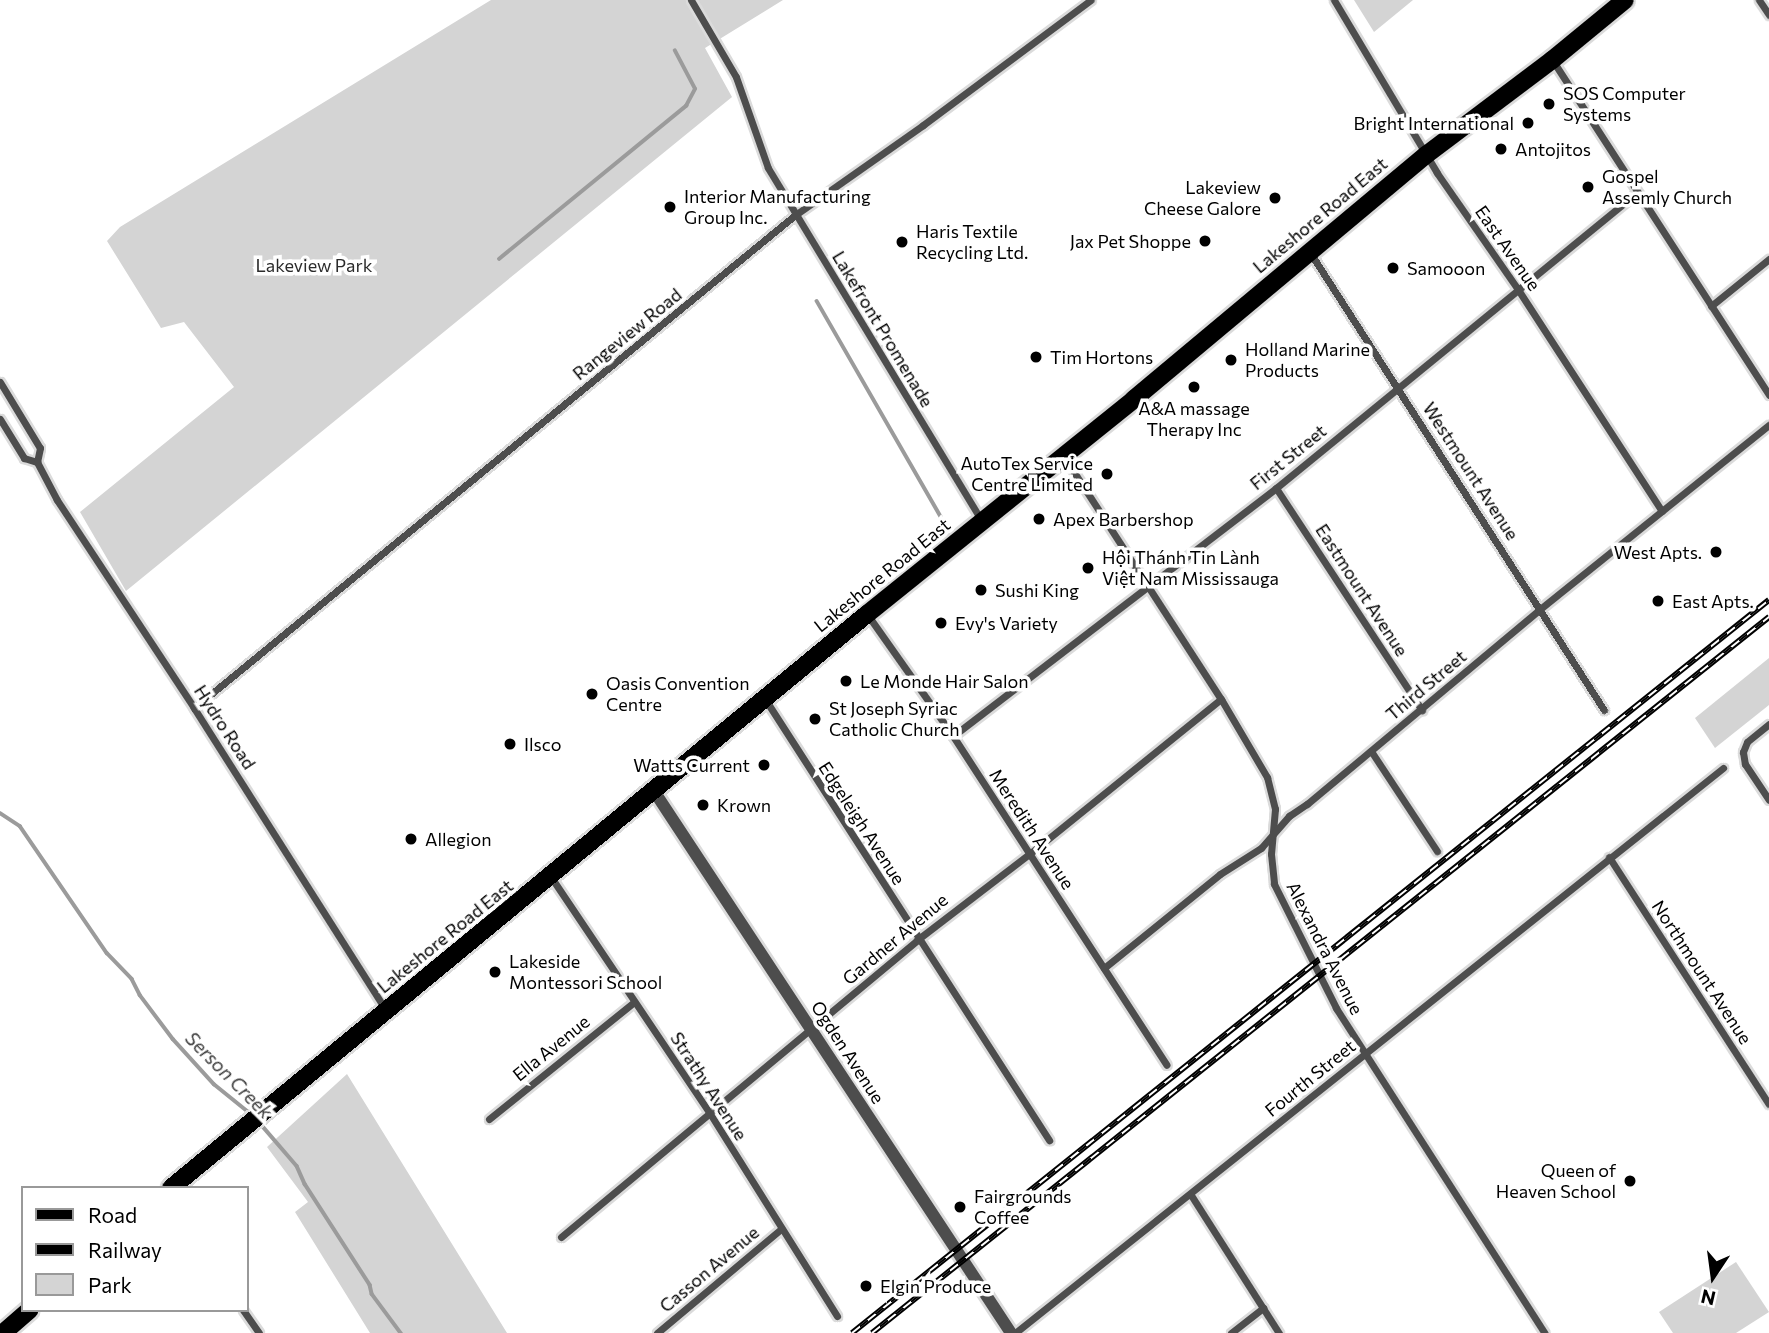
<!DOCTYPE html>
<meta charset="utf-8">
<style>
body{margin:0}
#map{position:relative;width:1769px;height:1333px;overflow:hidden;background:#fff;font-family:Commissioner,sans-serif}
div>[style]{position:absolute}
[style*='--x']{left:calc(var(--x)*1px);top:calc(var(--y)*1px);width:calc(var(--w)*1px);rotate:calc(var(--a)*1deg)}
.green>*{inset:0;background:#d4d4d4}
.stream>*{height:3.5px;margin:-1.75px;padding:0 1.75px;transform-origin:1.75px;border-radius:1.75px;background:#9b9b9b}
.roads{filter:drop-shadow(2px 0 #dbdbdb) drop-shadow(-2px 0 #dbdbdb) drop-shadow(0 2px #dbdbdb) drop-shadow(0 -2px #dbdbdb)}
.minor>*{height:7px;margin:-3.5px;padding:0 3.5px;transform-origin:3.5px;border-radius:3.5px;background:#4d4d4d}
.tertiary>*{height:12px;margin:-6px;padding:0 6px;transform-origin:6px;border-radius:6px;background:#4d4d4d}
.primary>*{height:18px;margin:-9px;padding:0 9px;transform-origin:9px;border-radius:9px;background:#000}
.rail>*{height:6px;margin-top:-3px;transform-origin:0;background:repeating-linear-gradient(90deg,#fff 0 10px,#000 0 20px);box-sizing:border-box;border-block:2px solid #000}
.dots>*{width:19px;height:19px;translate:-50% -50%;box-sizing:border-box;border:4px solid #fff;border-radius:50%}
span{translate:-50% -50%;white-space:nowrap;text-align:center;line-height:1.15;-webkit-text-stroke:7px #fff;paint-order:stroke}
.poi-label{font-size:18px;color:#000}
.left{translate:0 -50%;text-align:left}
.right{translate:-100% -50%;text-align:right}
.street-label{font-size:18px;color:#000}
.park-label{font-size:18px;color:#2b2b2b}
.water-label{font-size:19px;color:#3c3c3c;font-style:italic}
.legend{position:absolute;left:21px;top:1186px;width:228px;height:126px;box-sizing:border-box;background:#fff;border:2px solid #999;margin:0;padding:9px 12px;list-style:none;font-size:21px;color:#000}
.legend li{display:flex;align-items:center;gap:14px;height:35px}
.legend b{width:35px;border:2px solid #999}
.north{position:absolute;left:1678px;top:1242px;width:70px;height:70px;-webkit-text-stroke:5px #fff;paint-order:stroke;rotate:193deg;font-size:19px;font-weight:700;line-height:28px;text-align:center;color:#000}
.north::after{content:'';display:block;margin:auto;width:24px;height:32px;background:#000;clip-path:polygon(50% 0,100% 100%,50% 72%,0 100%)}
</style>
<div id="map">
<div class="green">
<i style="clip-path:polygon(491px 0,783px 0,705px 48px,732px 97px,126px 591px,80px 512px,234px 387px,184px 322px,161px 328px,107px 241px,120px 227px)"></i>
<i style="clip-path:polygon(1354px 0,1413px 0,1374px 32px)"></i>
<i style="clip-path:polygon(1769px 658px,1769px 705px,1715px 748px,1695px 718px)"></i>
<i style="clip-path:polygon(347px 1074px,507px 1333px,370px 1333px,295px 1212px,308px 1202px,267px 1147px)"></i>
<i style="clip-path:polygon(1736px 1262px,1769px 1312px,1736px 1333px,1673px 1333px,1659px 1312px)"></i>
</div>
<div class="stream">
<i style="--x:499;--y:259;--w:242;--a:-39.3"></i>
<i style="--x:686;--y:106;--w:19;--a:-62"></i>
<i style="--x:695;--y:89;--w:43;--a:-117.8"></i>
<i style="--x:817;--y:301;--w:249;--a:60.1"></i>
<i style="--x:0;--y:813;--w:24;--a:33"></i>
<i style="--x:20;--y:826;--w:154;--a:55.6"></i>
<i style="--x:107;--y:953;--w:36;--a:46"></i>
<i style="--x:132;--y:979;--w:18;--a:63"></i>
<i style="--x:140;--y:995;--w:55;--a:53.1"></i>
<i style="--x:173;--y:1039;--w:61;--a:47.7"></i>
<i style="--x:214;--y:1084;--w:48;--a:39"></i>
<i style="--x:259;--y:1122;--w:58;--a:49.2"></i>
<i style="--x:297;--y:1166;--w:20;--a:66"></i>
<i style="--x:305;--y:1184;--w:120;--a:57.2"></i>
<i style="--x:370;--y:1285;--w:9;--a:77"></i>
<i style="--x:372;--y:1294;--w:49;--a:53.4"></i>
</div>
<div class="roads">
<div class="minor">
<i style="--x:691;--y:0;--w:89;--a:59.7"></i>
<i style="--x:736;--y:77;--w:96;--a:70.6"></i>
<i style="--x:768;--y:168;--w:411;--a:58.8"></i>
<i style="--x:1334;--y:0;--w:201;--a:59.2"></i>
<i style="--x:1437;--y:173;--w:140;--a:55.2"></i>
<i style="--x:1517;--y:288;--w:266;--a:57"></i>
<i style="--x:1759;--y:0;--w:18;--a:56"></i>
<i style="--x:1553;--y:61;--w:398;--a:57.1"></i>
<i style="--x:1311;--y:254;--w:542;--a:57.28"></i>
<i style="--x:1711;--y:306;--w:75;--a:-39"></i>
<i style="--x:0;--y:382;--w:77;--a:58.8"></i>
<i style="--x:40;--y:448;--w:14;--a:102"></i>
<i style="--x:0;--y:419;--w:46;--a:58.4"></i>
<i style="--x:24;--y:458;--w:14;--a:17"></i>
<i style="--x:1063;--y:455;--w:291;--a:57.1"></i>
<i style="--x:1221;--y:699;--w:91;--a:59.5"></i>
<i style="--x:1267;--y:777;--w:33;--a:76"></i>
<i style="--x:1275;--y:809;--w:45;--a:95.1"></i>
<i style="--x:1271;--y:854;--w:30;--a:84"></i>
<i style="--x:1274;--y:884;--w:139;--a:63.4"></i>
<i style="--x:1336;--y:1008;--w:386;--a:57.3"></i>
<i style="--x:37;--y:462;--w:43;--a:62.2"></i>
<i style="--x:57;--y:500;--w:249;--a:56.6"></i>
<i style="--x:194;--y:708;--w:358;--a:57.6"></i>
<i style="--x:1276;--y:488;--w:266;--a:56.7"></i>
<i style="--x:867;--y:614;--w:149;--a:54.8"></i>
<i style="--x:953;--y:736;--w:392;--a:57"></i>
<i style="--x:765;--y:699;--w:525;--a:57.22"></i>
<i style="--x:194;--y:708;--w:777;--a:-39.36"></i>
<i style="--x:795;--y:215;--w:156;--a:-35.1"></i>
<i style="--x:923;--y:125;--w:209;--a:-36.7"></i>
<i style="--x:1769;--y:724;--w:28;--a:141"></i>
<i style="--x:1747;--y:742;--w:11;--a:112"></i>
<i style="--x:1743;--y:752;--w:12;--a:81"></i>
<i style="--x:1745;--y:764;--w:43;--a:56.3"></i>
<i style="--x:953;--y:736;--w:407;--a:-37.5"></i>
<i style="--x:1276;--y:488;--w:465;--a:-39.3"></i>
<i style="--x:1371;--y:751;--w:120;--a:56.6"></i>
<i style="--x:1609;--y:857;--w:294;--a:57.1"></i>
<i style="--x:551;--y:877;--w:283;--a:56.1"></i>
<i style="--x:709;--y:1112;--w:241;--a:57.9"></i>
<i style="--x:1104;--y:968;--w:149;--a:-39"></i>
<i style="--x:1220;--y:874;--w:49;--a:-32.4"></i>
<i style="--x:1261;--y:848;--w:43;--a:-48.8"></i>
<i style="--x:1289;--y:816;--w:22;--a:-34"></i>
<i style="--x:1307;--y:804;--w:304;--a:-39.9"></i>
<i style="--x:1540;--y:609;--w:294;--a:-38.8"></i>
<i style="--x:489;--y:1119;--w:186;--a:-38.9"></i>
<i style="--x:1191;--y:1195;--w:164;--a:57.5"></i>
<i style="--x:561;--y:1237;--w:464;--a:-39.8"></i>
<i style="--x:917;--y:940;--w:153;--a:-37.5"></i>
<i style="--x:1038;--y:847;--w:235;--a:-39"></i>
<i style="--x:243;--y:1310;--w:28;--a:55"></i>
<i style="--x:657;--y:1333;--w:162;--a:-40"></i>
<i style="--x:1015;--y:1333;--w:906;--a:-38.59"></i>
<i style="--x:1231;--y:1333;--w:41;--a:-38"></i>
</div>
<div class="tertiary">
<i style="--x:654;--y:791;--w:649;--a:56.63"></i>
</div>
<div class="primary">
<i style="--x:171;--y:1188;--w:902;--a:-39.51"></i>
<i style="--x:867;--y:614;--w:343;--a:-38.8"></i>
<i style="--x:1134;--y:399;--w:381;--a:-39.9"></i>
<i style="--x:1426;--y:155;--w:158;--a:-37"></i>
<i style="--x:1552;--y:60;--w:94;--a:-39.4"></i>
<i style="--x:3;--y:1333;--w:35;--a:-41"></i>
</div>
</div>
<div class="rail">
<i style="--x:852;--y:1333;--w:1174;--a:-38.64"></i>
<i style="--x:872;--y:1333;--w:1148;--a:-38.6"></i>
</div>
<div class="dots">
<i style="left:1549px;top:104px;background:#000"></i>
<i style="left:1528px;top:123px;background:#000"></i>
<i style="left:1501px;top:149px;background:#000"></i>
<i style="left:1588px;top:187px;background:#000"></i>
<i style="left:1275px;top:198px;background:#000"></i>
<i style="left:670px;top:207px;background:#000"></i>
<i style="left:1205px;top:241px;background:#000"></i>
<i style="left:902px;top:242px;background:#000"></i>
<i style="left:1393px;top:268px;background:#000"></i>
<i style="left:1036px;top:357px;background:#000"></i>
<i style="left:1231px;top:360px;background:#000"></i>
<i style="left:1194px;top:387px;background:#000"></i>
<i style="left:1107px;top:474px;background:#000"></i>
<i style="left:1039px;top:519px;background:#000"></i>
<i style="left:1716px;top:552px;background:#000"></i>
<i style="left:1088px;top:568px;background:#000"></i>
<i style="left:981px;top:590px;background:#000"></i>
<i style="left:1658px;top:601px;background:#000"></i>
<i style="left:941px;top:623px;background:#000"></i>
<i style="left:846px;top:681px;background:#000"></i>
<i style="left:592px;top:694px;background:#000"></i>
<i style="left:815px;top:719px;background:#000"></i>
<i style="left:510px;top:744px;background:#000"></i>
<i style="left:764px;top:765px;background:#000"></i>
<i style="left:703px;top:805px;background:#000"></i>
<i style="left:411px;top:839px;background:#000"></i>
<i style="left:495px;top:972px;background:#000"></i>
<i style="left:1630px;top:1181px;background:#000"></i>
<i style="left:960px;top:1207px;background:#000"></i>
<i style="left:866px;top:1286px;background:#000"></i>
</div>
<div class="poi-label">
<span class="left" style="left:1563px;top:104px">SOS Computer<br>Systems</span>
<span class="right" style="left:1514px;top:123px">Bright International</span>
<span class="left" style="left:1515px;top:149px">Antojitos</span>
<span class="left" style="left:1602px;top:187px">Gospel<br>Assemly Church</span>
<span class="right" style="left:1261px;top:198px">Lakeview<br>Cheese Galore</span>
<span class="left" style="left:684px;top:207px">Interior Manufacturing<br>Group Inc.</span>
<span class="left" style="left:916px;top:242px">Haris Textile<br>Recycling Ltd.</span>
<span class="right" style="left:1191px;top:241px">Jax Pet Shoppe</span>
<span class="left" style="left:1407px;top:268px">Samooon</span>
<span class="left" style="left:1245px;top:360px">Holland Marine<br>Products</span>
<span class="left" style="left:1050px;top:357px">Tim Hortons</span>
<span style="left:1194px;top:419px">A&amp;A massage<br>Therapy Inc</span>
<span class="right" style="left:1093px;top:474px">AutoTex Service<br>Centre Limited</span>
<span class="left" style="left:1053px;top:519px">Apex Barbershop</span>
<span class="right" style="left:1702px;top:552px">West Apts.</span>
<span class="left" style="left:1102px;top:568px">Hội Thánh Tin Lành<br>Việt Nam Mississauga</span>
<span class="left" style="left:995px;top:590px">Sushi King</span>
<span class="left" style="left:1672px;top:601px">East Apts.</span>
<span class="left" style="left:955px;top:623px">Evy's Variety</span>
<span class="left" style="left:860px;top:681px">Le Monde Hair Salon</span>
<span class="left" style="left:606px;top:694px">Oasis Convention<br>Centre</span>
<span class="left" style="left:829px;top:719px">St Joseph Syriac<br>Catholic Church</span>
<span class="left" style="left:524px;top:744px">Ilsco</span>
<span class="right" style="left:750px;top:765px">Watts Current</span>
<span class="left" style="left:717px;top:805px">Krown</span>
<span class="left" style="left:425px;top:839px">Allegion</span>
<span class="left" style="left:509px;top:972px">Lakeside<br>Montessori School</span>
<span class="right" style="left:1616px;top:1181px">Queen of<br>Heaven School</span>
<span class="left" style="left:974px;top:1207px">Fairgrounds<br>Coffee</span>
<span class="left" style="left:880px;top:1286px">Elgin Produce</span>
</div>
<div class="street-label">
<span style="left:1320px;top:215px;rotate:-40deg">Lakeshore Road East</span>
<span style="left:1508px;top:248px;rotate:55deg">East Avenue</span>
<span style="left:883px;top:329px;rotate:59deg">Lakefront Promenade</span>
<span style="left:627px;top:334px;rotate:-39deg">Rangeview Road</span>
<span style="left:1288px;top:457px;rotate:-39deg">First Street</span>
<span style="left:1471px;top:471px;rotate:57deg">Westmount Avenue</span>
<span style="left:882px;top:575px;rotate:-39deg">Lakeshore Road East</span>
<span style="left:1362px;top:590px;rotate:57deg">Eastmount Avenue</span>
<span style="left:1426px;top:685px;rotate:-40deg">Third Street</span>
<span style="left:225px;top:727px;rotate:57deg">Hydro Road</span>
<span style="left:862px;top:823px;rotate:57deg">Edgeleigh Avenue</span>
<span style="left:1032px;top:829px;rotate:57deg">Meredith Avenue</span>
<span style="left:445px;top:936px;rotate:-39deg">Lakeshore Road East</span>
<span style="left:895px;top:939px;rotate:-40deg">Gardner Avenue</span>
<span style="left:1325px;top:948px;rotate:63deg">Alexandra Avenue</span>
<span style="left:1702px;top:972px;rotate:57deg">Northmount Avenue</span>
<span style="left:551px;top:1048px;rotate:-39deg">Ella Avenue</span>
<span style="left:848px;top:1052px;rotate:57deg">Ogden Avenue</span>
<span style="left:1310px;top:1078px;rotate:-39deg">Fourth Street</span>
<span style="left:709px;top:1086px;rotate:57deg">Strathy Avenue</span>
<span style="left:709px;top:1269px;rotate:-40deg">Casson Avenue</span>
</div>
<div class="park-label">
<span style="left:314px;top:265px">Lakeview Park</span>
</div>
<div class="water-label">
<span style="left:229px;top:1075px;rotate:45deg">Serson Creek</span>
</div>
<ul class="legend">
<li><b style="height:9px;background:#000"></b>Road</li>
<li><b style="height:9px;background:#000"></b>Railway</li>
<li><b style="height:19px;background:#d4d4d4"></b>Park</li>
</ul>
<div class="north">N</div>
</div>
